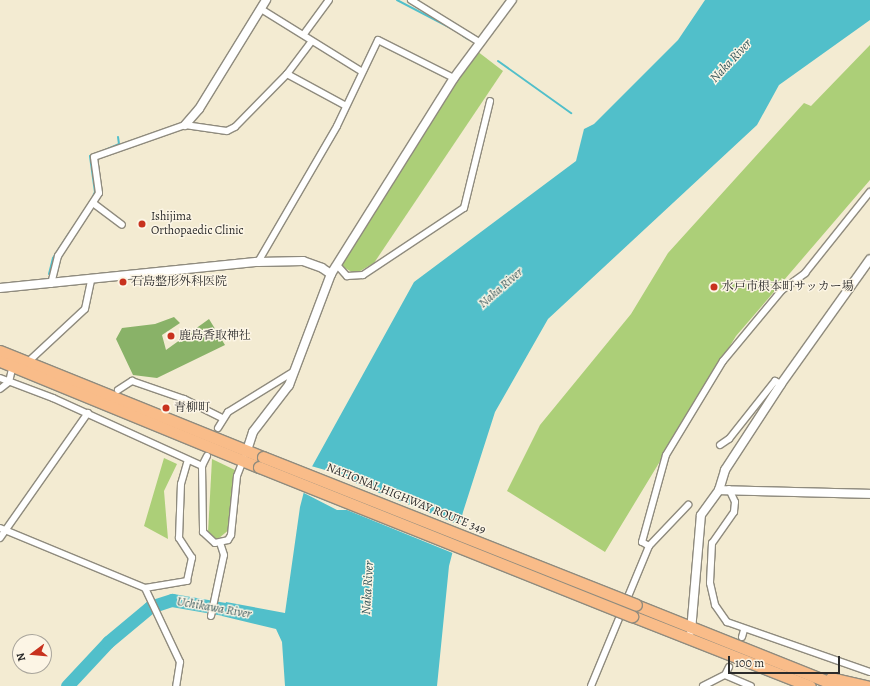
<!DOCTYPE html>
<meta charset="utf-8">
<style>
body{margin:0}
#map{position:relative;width:870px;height:686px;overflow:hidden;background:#f3ebd2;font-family:Alegreya,"Noto Serif JP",serif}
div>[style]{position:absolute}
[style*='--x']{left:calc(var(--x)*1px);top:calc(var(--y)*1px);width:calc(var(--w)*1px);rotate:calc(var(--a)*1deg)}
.green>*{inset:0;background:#accf78}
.forest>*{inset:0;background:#89b268}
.water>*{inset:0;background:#51bfca}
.pier>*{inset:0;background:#f3ebd2}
.stream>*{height:2px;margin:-1px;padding:0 1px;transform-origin:1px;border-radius:1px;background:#51bfca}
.river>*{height:13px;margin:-6.5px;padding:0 6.5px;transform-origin:6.5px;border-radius:6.5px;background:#51bfca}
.roads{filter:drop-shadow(1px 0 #8f8b7e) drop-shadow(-1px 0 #8f8b7e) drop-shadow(0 1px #8f8b7e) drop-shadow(0 -1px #8f8b7e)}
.minor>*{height:6px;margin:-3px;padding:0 3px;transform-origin:3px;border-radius:3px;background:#fff}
.tertiary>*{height:8px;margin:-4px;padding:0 4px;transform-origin:4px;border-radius:4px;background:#fff}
.trunk>*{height:11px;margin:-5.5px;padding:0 5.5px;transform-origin:5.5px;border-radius:5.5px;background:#f9bc89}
.bridges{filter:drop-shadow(1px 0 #8f8b7e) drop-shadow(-1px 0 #8f8b7e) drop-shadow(0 1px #8f8b7e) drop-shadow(0 -1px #8f8b7e)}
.trunk-bridge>*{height:11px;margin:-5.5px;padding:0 5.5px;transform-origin:5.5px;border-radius:5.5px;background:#f9bc89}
.dots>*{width:11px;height:11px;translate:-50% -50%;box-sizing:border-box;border:2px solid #fcf5e5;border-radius:50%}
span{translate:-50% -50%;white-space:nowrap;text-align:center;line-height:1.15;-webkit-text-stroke:3px #fcf5e5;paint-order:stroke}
.poi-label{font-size:12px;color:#2b2b2b}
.left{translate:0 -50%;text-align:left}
.street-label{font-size:12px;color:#2b2b2b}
.water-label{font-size:13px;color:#36575b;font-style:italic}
.north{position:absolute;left:12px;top:634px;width:40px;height:40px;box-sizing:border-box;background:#fcf5e5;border:1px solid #a8a49b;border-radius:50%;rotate:254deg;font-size:11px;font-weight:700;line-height:16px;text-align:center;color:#2b2b2b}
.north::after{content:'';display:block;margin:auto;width:14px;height:18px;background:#c8321e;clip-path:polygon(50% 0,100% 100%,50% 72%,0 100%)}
.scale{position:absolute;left:728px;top:656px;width:112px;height:18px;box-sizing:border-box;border:2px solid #2b2b2b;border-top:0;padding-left:5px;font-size:12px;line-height:14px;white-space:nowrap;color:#2b2b2b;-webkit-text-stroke:3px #fcf5e5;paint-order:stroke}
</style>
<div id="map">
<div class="green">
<i style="clip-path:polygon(870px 45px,870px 180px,736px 336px,605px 552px,507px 491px,540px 425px,631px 314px,668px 253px,804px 103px,811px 106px)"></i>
<i style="clip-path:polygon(477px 51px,503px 71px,374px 263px,355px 274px,340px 265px)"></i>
<i style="clip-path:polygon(164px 458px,177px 464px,164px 491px,168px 539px,144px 526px)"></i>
<i style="clip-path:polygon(212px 459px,235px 470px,230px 529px,219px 538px,212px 539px,208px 533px)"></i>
</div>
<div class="forest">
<i style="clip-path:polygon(174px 317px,180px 323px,162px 335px,166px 350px,209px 319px,225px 345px,157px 378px,133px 375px,116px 339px,122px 328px,155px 324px)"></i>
</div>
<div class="water">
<i style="clip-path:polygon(705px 0,870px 0,870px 20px,779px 85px,757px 125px,548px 319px,495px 412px,463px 512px,449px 566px,437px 686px,285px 686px,282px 642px,276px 629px,222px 616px,223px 609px,226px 602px,285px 613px,300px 507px,309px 472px,414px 282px,576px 161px,584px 129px,594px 124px,678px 40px)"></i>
</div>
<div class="pier">
<i style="clip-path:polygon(311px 466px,350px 477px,357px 484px,462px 526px,455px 554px,347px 510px,337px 510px,302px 492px)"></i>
</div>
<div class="stream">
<i style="--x:397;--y:0;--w:71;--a:27.6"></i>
<i style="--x:463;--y:36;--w:6;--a:31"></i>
<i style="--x:498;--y:61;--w:90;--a:35.5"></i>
<i style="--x:103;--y:151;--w:17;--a:-24"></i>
<i style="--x:119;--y:144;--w:7;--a:-98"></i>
<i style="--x:92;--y:199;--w:8;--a:-67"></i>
<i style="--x:95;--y:192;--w:36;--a:-98"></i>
<i style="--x:90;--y:156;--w:3;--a:-18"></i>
<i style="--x:49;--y:274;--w:16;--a:-76"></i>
<i style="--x:53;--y:258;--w:30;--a:-57"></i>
</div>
<div class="river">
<i style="--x:67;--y:686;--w:60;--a:-47"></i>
<i style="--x:108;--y:642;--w:55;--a:-39.8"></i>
<i style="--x:150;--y:607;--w:23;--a:-18"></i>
<i style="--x:172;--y:600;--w:53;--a:9.8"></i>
</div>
<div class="roads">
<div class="minor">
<i style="--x:411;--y:0;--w:80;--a:31.7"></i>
<i style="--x:261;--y:9;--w:118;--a:31.8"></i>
<i style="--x:304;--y:34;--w:42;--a:-53.7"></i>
<i style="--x:287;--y:74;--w:67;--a:28.5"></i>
<i style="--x:93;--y:203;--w:36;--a:37"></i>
<i style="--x:258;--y:262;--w:157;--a:-59.8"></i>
<i style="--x:337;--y:126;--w:95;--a:-64.5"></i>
<i style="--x:378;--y:40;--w:85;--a:26.6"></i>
<i style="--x:337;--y:265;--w:15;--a:48"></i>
<i style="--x:347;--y:276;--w:16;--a:-4"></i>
<i style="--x:363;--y:275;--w:121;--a:-33.6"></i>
<i style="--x:464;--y:208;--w:110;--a:-76.3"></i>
<i style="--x:51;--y:284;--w:29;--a:-76"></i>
<i style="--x:58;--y:256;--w:75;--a:-56.9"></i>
<i style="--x:99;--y:193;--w:36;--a:-98"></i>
<i style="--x:94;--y:157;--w:96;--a:-19.4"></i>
<i style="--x:185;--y:125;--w:42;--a:8.1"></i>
<i style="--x:227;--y:131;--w:9;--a:-27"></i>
<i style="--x:235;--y:127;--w:74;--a:-45.5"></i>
<i style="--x:287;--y:74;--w:40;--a:-53"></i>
<i style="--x:29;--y:361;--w:76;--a:-42.9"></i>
<i style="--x:85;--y:309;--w:30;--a:-78"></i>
<i style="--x:0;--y:378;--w:57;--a:20.7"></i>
<i style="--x:53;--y:398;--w:164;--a:24.5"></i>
<i style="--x:0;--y:389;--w:11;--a:-38"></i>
<i style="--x:9;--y:382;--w:17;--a:-77"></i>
<i style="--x:118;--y:390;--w:17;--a:-33"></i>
<i style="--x:132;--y:381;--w:55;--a:19.1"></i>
<i style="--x:184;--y:399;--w:42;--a:26.6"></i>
<i style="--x:218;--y:428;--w:19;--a:-58"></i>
<i style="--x:228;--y:412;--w:76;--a:-31.6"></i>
<i style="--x:720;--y:445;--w:11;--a:-34"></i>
<i style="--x:729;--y:439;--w:74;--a:-51.6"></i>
<i style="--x:775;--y:381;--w:7;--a:27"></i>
<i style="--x:207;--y:456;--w:11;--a:117"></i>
<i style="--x:202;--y:466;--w:66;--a:89.1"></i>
<i style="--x:203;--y:532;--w:16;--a:43"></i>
<i style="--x:215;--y:543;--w:13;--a:-13"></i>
<i style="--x:228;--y:540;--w:6;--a:-59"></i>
<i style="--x:231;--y:535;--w:59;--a:-84.2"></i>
<i style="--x:237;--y:476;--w:19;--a:-69"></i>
<i style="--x:729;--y:489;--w:14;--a:65"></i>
<i style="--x:735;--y:502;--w:10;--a:96"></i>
<i style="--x:734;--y:512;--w:38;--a:125"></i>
<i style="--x:712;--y:543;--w:40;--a:92.9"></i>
<i style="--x:710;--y:583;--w:23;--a:77"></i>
<i style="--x:715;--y:605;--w:21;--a:55"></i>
<i style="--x:727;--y:622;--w:151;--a:19.3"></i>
<i style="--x:0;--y:528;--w:157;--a:22.5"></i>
<i style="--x:145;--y:588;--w:82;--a:64.7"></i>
<i style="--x:180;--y:662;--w:24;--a:99"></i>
<i style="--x:0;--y:538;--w:153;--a:-54.9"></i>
<i style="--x:649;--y:546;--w:8;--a:-150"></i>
<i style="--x:642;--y:542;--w:90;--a:-74.6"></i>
<i style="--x:666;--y:455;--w:110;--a:-58.8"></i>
<i style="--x:723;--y:361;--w:92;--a:-50.3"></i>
<i style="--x:782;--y:290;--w:29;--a:-36"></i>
<i style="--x:805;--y:273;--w:104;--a:-51.3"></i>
<i style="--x:145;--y:588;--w:43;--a:-9.5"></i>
<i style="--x:187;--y:581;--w:24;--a:-78"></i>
<i style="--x:192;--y:558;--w:24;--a:-123"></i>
<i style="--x:179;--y:538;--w:54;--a:-87.9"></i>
<i style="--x:181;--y:484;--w:25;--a:-74"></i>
<i style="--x:211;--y:616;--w:62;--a:-78"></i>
<i style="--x:224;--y:555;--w:13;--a:-108"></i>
<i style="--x:742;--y:637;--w:7;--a:-74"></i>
<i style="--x:725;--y:675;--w:28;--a:23"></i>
<i style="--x:591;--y:686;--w:152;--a:-67.5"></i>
<i style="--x:649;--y:546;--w:57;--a:-46.4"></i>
<i style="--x:703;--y:686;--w:25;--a:-27"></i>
<i style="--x:725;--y:675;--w:9;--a:-63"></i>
</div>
<div class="tertiary">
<i style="--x:185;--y:125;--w:21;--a:-49"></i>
<i style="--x:199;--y:109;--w:128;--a:-58.4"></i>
<i style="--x:331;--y:274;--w:231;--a:-57.9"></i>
<i style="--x:454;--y:78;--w:97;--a:-53.4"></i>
<i style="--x:0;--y:288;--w:259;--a:-5.8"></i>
<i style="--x:258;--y:262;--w:45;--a:-1.3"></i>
<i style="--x:303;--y:261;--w:20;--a:20"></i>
<i style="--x:322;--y:268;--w:11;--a:34"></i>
<i style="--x:331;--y:274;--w:119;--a:110.7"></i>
<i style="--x:289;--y:385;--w:59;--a:127.5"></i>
<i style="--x:253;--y:432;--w:19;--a:108"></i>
<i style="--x:719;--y:490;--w:21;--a:-73"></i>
<i style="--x:725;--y:470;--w:103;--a:-56.9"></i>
<i style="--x:781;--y:384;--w:153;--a:-54.5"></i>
<i style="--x:691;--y:631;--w:116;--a:-85.1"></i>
<i style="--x:701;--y:515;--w:31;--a:-54"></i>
<i style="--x:719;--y:490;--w:151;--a:1.5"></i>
</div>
<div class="trunk">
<i style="--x:0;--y:351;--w:284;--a:22"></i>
<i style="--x:0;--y:361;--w:280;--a:22.3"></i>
<i style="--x:636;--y:605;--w:219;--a:21.8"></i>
<i style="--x:632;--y:616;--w:191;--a:21.5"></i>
<i style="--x:831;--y:678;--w:37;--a:13"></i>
</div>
</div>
<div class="bridges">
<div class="trunk-bridge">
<i style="--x:263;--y:457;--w:401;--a:21.6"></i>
<i style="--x:259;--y:467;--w:402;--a:21.8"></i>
</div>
</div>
<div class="dots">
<i style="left:142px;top:224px;background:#c8321e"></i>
<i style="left:123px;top:282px;background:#c8321e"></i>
<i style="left:714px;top:287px;background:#c8321e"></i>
<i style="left:171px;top:336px;background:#c8321e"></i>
<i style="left:166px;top:408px;background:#c8321e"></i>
</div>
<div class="poi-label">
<span class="left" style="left:151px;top:224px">Ishijima<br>Orthopaedic Clinic</span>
<span class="left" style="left:131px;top:282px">石島整形外科医院</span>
<span class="left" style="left:722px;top:287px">水戸市根本町サッカー場</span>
<span class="left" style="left:179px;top:336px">鹿島香取神社</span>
<span class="left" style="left:174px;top:408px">青柳町</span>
</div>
<div class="street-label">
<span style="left:406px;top:499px;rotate:22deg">NATIONAL HIGHWAY ROUTE 349</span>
</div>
<div class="water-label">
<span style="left:731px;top:61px;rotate:-47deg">Naka River</span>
<span style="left:501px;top:288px;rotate:-41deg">Naka River</span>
<span style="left:368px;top:588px;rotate:-87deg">Naka River</span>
<span style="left:214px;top:608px;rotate:10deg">Uchikawa River</span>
</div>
<div class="north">N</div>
<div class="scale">100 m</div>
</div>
